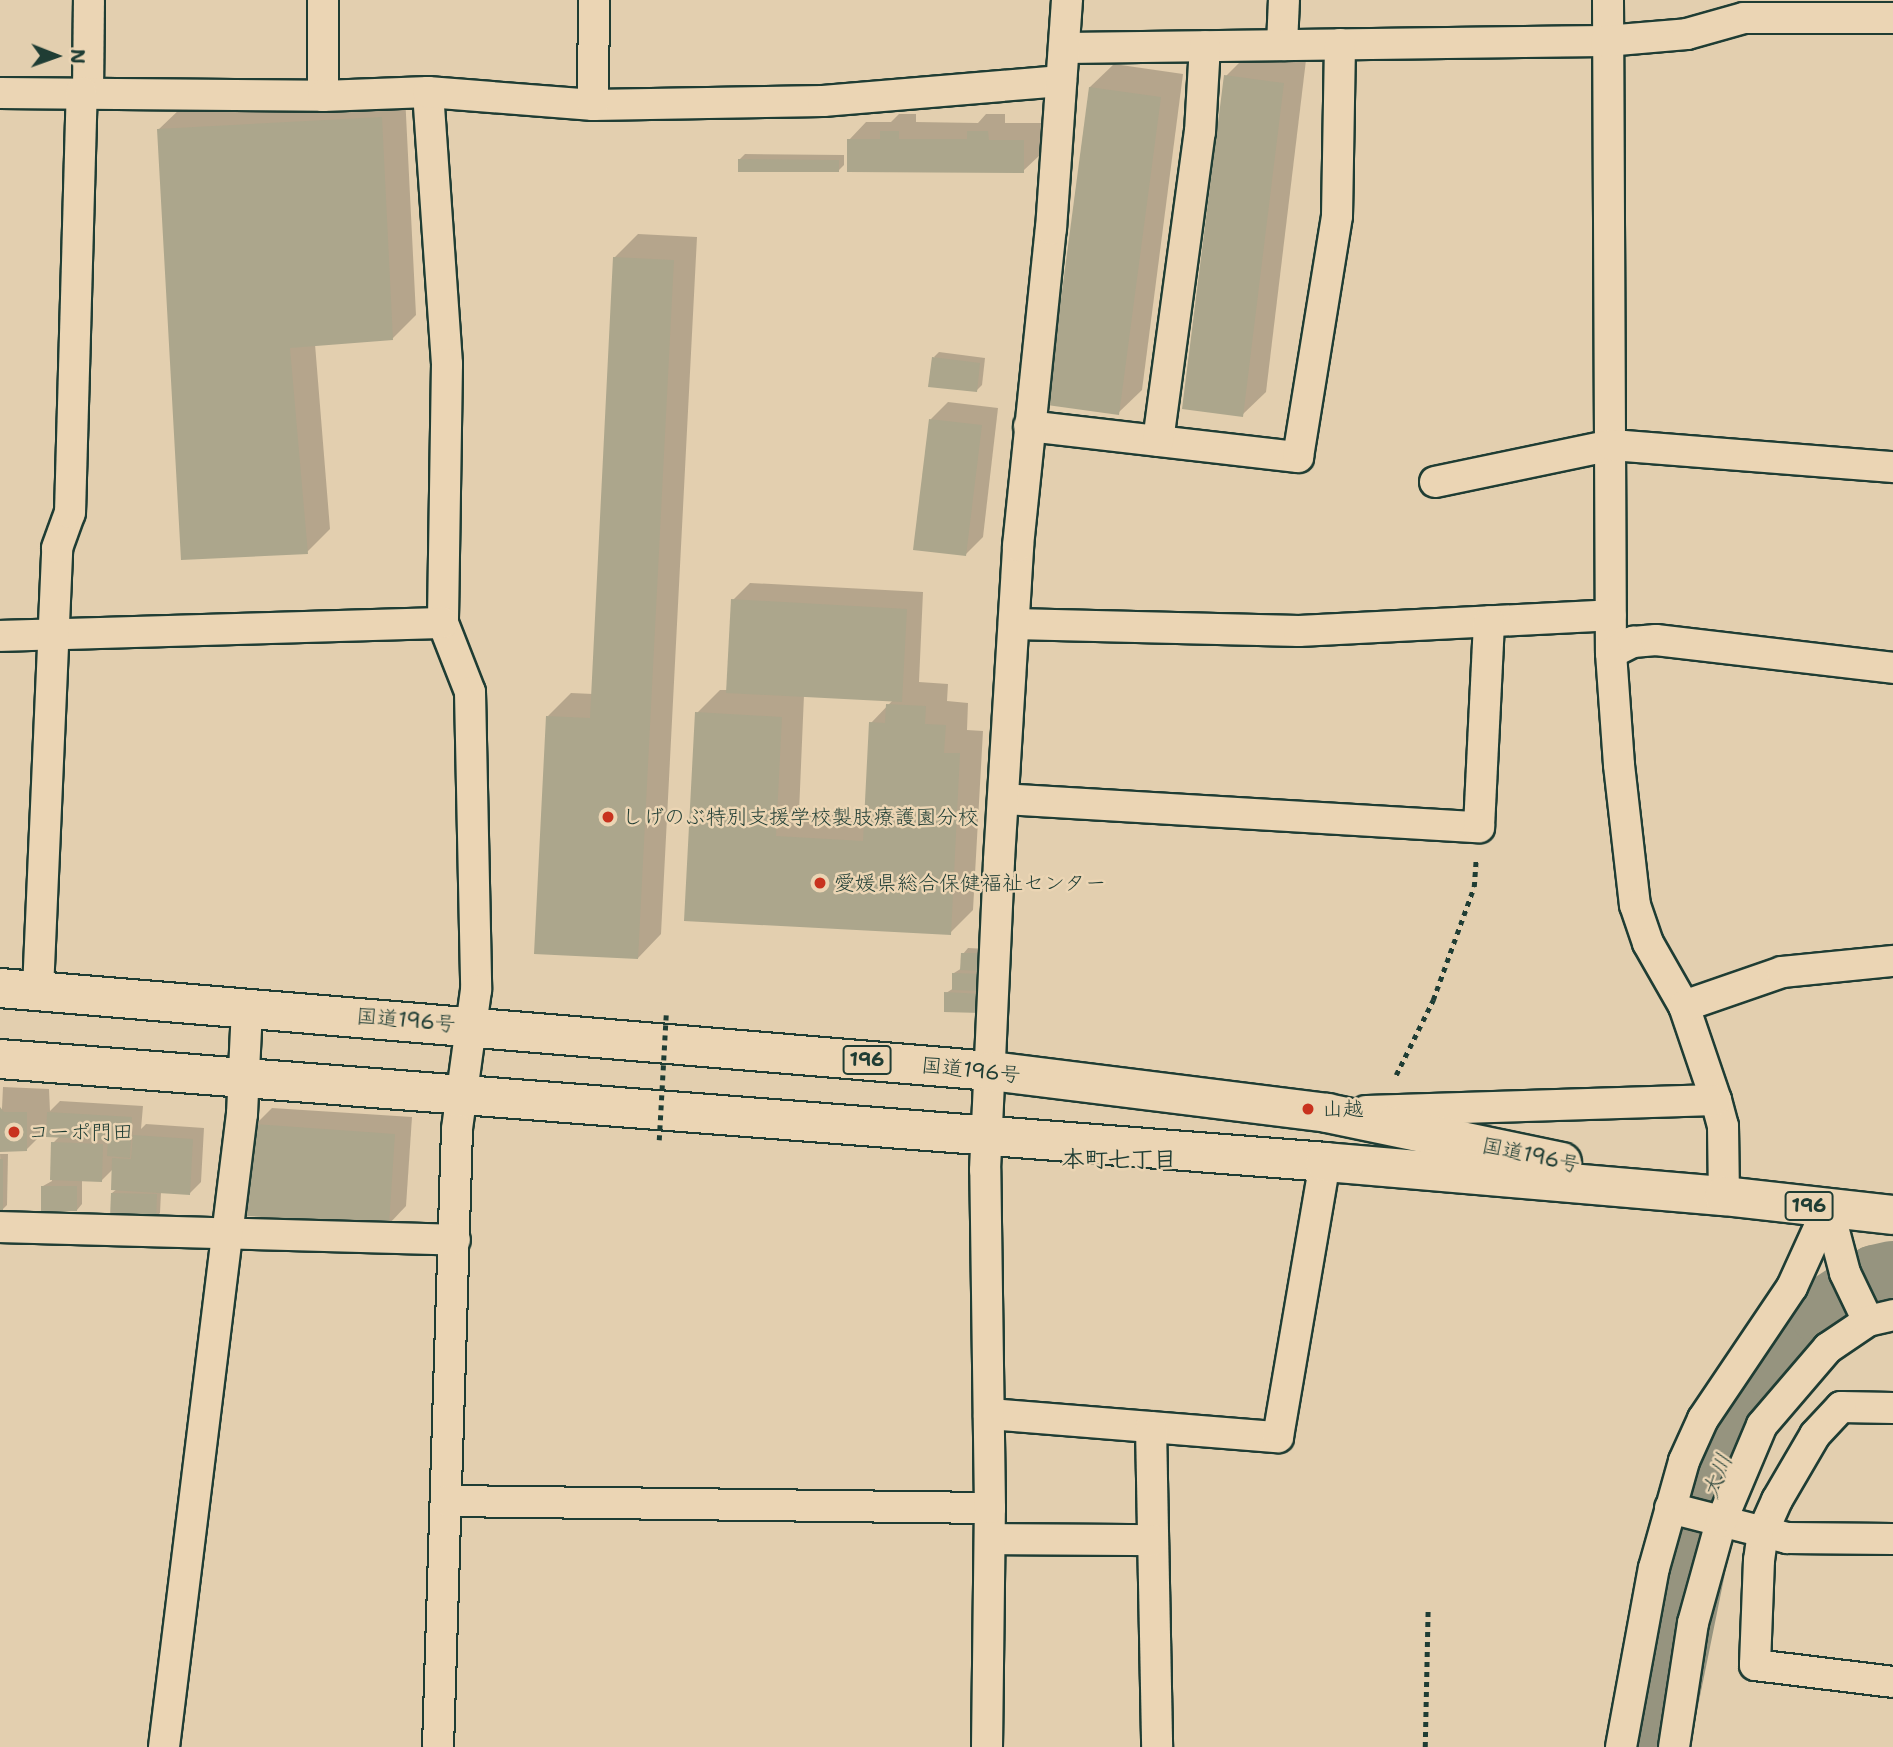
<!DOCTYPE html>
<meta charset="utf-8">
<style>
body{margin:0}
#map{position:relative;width:1893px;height:1747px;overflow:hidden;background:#e3cfaf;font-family:"Shantell Sans","Klee One",sans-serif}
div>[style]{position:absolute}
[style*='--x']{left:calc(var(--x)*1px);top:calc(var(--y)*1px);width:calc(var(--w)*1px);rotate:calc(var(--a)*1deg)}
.shadow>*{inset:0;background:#0003}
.river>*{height:66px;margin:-33px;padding:0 33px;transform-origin:33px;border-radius:33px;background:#96947f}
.building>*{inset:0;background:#aca68c}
.path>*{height:4.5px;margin-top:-2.25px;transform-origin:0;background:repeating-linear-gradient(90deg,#1f3d34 0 5px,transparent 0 10px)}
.roads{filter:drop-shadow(2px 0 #1f3d34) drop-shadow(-2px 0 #1f3d34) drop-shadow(0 2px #1f3d34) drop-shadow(0 -2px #1f3d34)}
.street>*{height:30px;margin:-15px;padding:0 15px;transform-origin:15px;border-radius:15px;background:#ebd5b4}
.highway>*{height:38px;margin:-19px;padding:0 19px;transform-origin:19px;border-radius:19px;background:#ebd5b4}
.path-bridge>*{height:4.5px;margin-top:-2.25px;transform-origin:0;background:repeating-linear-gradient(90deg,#1f3d34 0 5px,transparent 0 10px)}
.dots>*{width:19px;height:19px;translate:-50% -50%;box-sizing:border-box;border:4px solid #ebd5b4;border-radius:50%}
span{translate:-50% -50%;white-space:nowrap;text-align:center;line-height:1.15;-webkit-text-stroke:5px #ebd5b4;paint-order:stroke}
.shield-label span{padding:2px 5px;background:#ebd5b4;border:2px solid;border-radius:5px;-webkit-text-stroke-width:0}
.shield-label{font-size:19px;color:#1f3d34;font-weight:700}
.poi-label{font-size:21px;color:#1f3d34}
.left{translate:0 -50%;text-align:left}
.street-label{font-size:21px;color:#1f3d34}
.neighbourhood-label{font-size:23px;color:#1f3d34;font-weight:700}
.water-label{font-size:23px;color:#314a3f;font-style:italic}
.north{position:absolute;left:21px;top:21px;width:70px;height:70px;-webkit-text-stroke:5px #ebd5b4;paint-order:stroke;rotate:91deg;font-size:19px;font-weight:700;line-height:28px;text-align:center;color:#1f3d34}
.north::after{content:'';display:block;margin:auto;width:24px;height:32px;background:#1f3d34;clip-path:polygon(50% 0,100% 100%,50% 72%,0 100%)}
</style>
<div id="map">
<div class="shadow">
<i style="clip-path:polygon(1249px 53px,1306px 60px,1266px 392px,1242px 415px,1226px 76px)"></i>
<i style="clip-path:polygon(1114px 64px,1183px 74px,1142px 390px,1118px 413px,1090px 87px)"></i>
<i style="clip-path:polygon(405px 95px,416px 315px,393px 338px,315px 344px,330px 529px,307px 552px,158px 130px,182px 107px)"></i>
<i style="clip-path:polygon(899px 114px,916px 114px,916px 122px,978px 123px,986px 114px,1005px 114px,1005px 123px,1041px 123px,1041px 154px,1023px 171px,849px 140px,866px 122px,891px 122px)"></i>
<i style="clip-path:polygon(745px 154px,844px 155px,844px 165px,839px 170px,740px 159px)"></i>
<i style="clip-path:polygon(638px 234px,697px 237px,661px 934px,638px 958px,548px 716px,571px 693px,593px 694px,615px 257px)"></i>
<i style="clip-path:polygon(939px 352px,985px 358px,982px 385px,976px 391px,934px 357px)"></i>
<i style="clip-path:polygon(948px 402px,998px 408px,983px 537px,965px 555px,931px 419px)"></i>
<i style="clip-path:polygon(evenodd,750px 583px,923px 592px,919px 682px,948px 684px,947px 701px,968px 703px,967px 730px,983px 731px,973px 910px,950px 933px,686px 920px,697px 713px,720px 690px,728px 690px,733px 600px,750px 583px,804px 695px,893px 700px,871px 723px,866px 817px,799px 813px,804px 695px)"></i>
<i style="clip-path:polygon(968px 948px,988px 949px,986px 1006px,946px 993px,954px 988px,954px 973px,962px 968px,963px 954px)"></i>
<i style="clip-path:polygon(3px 1087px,49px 1089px,50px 1111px,60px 1101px,143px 1106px,141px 1129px,146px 1124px,204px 1128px,201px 1182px,189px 1194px,161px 1192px,160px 1213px,155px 1218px,112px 1193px,117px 1189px,114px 1168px,102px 1180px,82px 1179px,82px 1204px,77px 1210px,43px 1186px,52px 1181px,53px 1143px,60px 1136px,48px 1128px,27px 1149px,0 1150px)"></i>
<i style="clip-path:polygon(272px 1108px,412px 1117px,406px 1206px,389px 1224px,255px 1125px)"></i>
<i style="clip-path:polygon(0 1154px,8px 1154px,7px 1205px,2px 1210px)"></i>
</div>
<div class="river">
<i style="--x:1656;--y:1747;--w:256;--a:-78.5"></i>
<i style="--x:1707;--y:1496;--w:80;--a:-67.3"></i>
<i style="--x:1738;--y:1422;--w:66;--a:-56.1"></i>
<i style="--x:1775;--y:1367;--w:72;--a:-49.5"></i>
<i style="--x:1822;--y:1312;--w:63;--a:-32.7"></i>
<i style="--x:1875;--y:1278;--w:18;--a:-13"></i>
</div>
<div class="building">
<i style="clip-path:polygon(1224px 75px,1284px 83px,1243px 417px,1182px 409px)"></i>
<i style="clip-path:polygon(1089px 87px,1161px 97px,1119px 415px,1047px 405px)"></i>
<i style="clip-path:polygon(382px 117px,393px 340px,290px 348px,308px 554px,181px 560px,157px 129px)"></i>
<i style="clip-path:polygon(880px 131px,899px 131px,899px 139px,967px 139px,967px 131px,988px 131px,989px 140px,1024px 140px,1024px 173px,847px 172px,847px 139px,880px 139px)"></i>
<i style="clip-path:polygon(738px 159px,839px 160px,839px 172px,738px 172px)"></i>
<i style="clip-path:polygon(613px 257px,674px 260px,638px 959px,534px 954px,546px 716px,590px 718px)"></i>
<i style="clip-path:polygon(932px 357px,980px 363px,977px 392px,928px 387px)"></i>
<i style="clip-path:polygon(929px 419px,982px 425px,966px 556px,913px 550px)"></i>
<i style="clip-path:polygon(731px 599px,907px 609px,902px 702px,726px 693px)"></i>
<i style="clip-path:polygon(886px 704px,926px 706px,925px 724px,946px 725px,944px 753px,960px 753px,951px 935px,684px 921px,695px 712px,782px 717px,776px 836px,863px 841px,869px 722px,885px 723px)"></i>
<i style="clip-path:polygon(961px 953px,984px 953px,983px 971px,960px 970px)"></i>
<i style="clip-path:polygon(952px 973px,983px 974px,982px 991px,952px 990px)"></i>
<i style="clip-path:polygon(944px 992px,982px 994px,981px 1013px,944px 1012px)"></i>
<i style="clip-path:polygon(0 1107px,4px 1112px,27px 1112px,27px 1151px,0 1152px)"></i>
<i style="clip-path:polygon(47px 1112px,132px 1117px,130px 1158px,107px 1156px,108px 1140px,46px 1137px)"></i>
<i style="clip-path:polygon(253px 1124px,395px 1134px,389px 1225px,247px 1216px)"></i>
<i style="clip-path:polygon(133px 1135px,193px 1139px,190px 1195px,111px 1190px,112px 1158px,131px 1159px)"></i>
<i style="clip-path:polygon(51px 1142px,103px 1144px,102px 1182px,50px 1180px)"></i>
<i style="clip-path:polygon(0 1159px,3px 1159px,3px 1212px,0 1212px)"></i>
<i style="clip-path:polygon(41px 1186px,77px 1186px,77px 1211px,41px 1211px)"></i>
<i style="clip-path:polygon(111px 1193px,157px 1194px,156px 1220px,110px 1218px)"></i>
</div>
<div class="path">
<i style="--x:1396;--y:1075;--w:84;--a:-63.7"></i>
<i style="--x:1433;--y:1000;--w:120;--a:-70.1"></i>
<i style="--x:1474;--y:887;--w:28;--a:-86"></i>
<i style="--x:1425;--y:1747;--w:139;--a:-88.8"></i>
</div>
<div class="roads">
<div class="street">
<i style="--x:323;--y:0;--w:96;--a:90"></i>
<i style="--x:1608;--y:0;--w:653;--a:89.74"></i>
<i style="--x:1611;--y:653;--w:112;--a:85.9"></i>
<i style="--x:1619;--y:765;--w:141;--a:83.5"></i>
<i style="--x:1635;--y:905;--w:40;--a:71.1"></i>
<i style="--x:1648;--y:943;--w:73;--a:60.3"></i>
<i style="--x:1684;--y:1006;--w:99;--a:71.2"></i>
<i style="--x:1716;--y:1100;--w:27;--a:75"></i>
<i style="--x:1723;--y:1126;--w:70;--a:89.2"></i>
<i style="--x:1282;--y:45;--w:45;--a:-87.5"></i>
<i style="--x:1066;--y:48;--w:540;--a:-0.74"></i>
<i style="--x:1606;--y:41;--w:81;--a:-4.9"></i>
<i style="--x:1687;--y:34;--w:59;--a:-15.7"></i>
<i style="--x:1744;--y:18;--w:149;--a:0"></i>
<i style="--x:88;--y:92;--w:92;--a:-89.4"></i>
<i style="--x:428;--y:92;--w:273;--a:86"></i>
<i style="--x:447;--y:364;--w:259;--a:90.9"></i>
<i style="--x:443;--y:623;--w:74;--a:68.6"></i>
<i style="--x:470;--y:692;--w:298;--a:88.8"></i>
<i style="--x:476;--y:990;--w:140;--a:97.8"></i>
<i style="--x:457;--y:1129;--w:618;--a:91.76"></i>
<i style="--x:0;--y:93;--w:323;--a:0.5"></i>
<i style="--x:323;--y:96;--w:105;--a:-2.2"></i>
<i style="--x:428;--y:92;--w:166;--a:4.5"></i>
<i style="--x:593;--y:105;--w:230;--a:-1"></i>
<i style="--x:823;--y:101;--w:239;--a:-4.8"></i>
<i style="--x:593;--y:105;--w:105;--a:-89.5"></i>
<i style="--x:1029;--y:426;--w:271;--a:6.6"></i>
<i style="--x:1298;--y:457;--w:244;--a:-80.8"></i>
<i style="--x:1337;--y:216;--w:172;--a:-89"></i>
<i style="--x:1158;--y:441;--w:312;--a:-82.3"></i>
<i style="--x:1200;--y:132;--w:86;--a:-86.7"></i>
<i style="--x:1435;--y:482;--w:181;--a:-11.8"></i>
<i style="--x:1612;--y:445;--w:282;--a:4.5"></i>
<i style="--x:1014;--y:624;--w:285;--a:1.4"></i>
<i style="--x:1299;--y:631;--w:312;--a:-2.9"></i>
<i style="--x:0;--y:636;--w:443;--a:-1.7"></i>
<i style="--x:1611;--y:653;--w:25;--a:-27"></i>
<i style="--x:1633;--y:642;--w:23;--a:-5"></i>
<i style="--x:1656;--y:640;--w:239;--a:6.7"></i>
<i style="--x:1003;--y:799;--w:477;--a:3.4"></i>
<i style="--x:1479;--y:827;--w:206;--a:-87.2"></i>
<i style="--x:38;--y:990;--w:442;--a:-87.5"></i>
<i style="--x:57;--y:548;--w:37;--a:-70"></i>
<i style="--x:70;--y:513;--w:421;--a:-88.4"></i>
<i style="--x:1684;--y:1006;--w:104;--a:-19.1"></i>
<i style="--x:1782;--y:972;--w:112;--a:-5.7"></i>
<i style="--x:1366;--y:1111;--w:350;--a:-1.8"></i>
<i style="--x:1828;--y:1208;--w:67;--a:75.3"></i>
<i style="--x:1845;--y:1273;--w:53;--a:64.4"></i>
<i style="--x:0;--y:1227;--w:455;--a:1.6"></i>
<i style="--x:1893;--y:1408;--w:52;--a:-178.9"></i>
<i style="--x:1841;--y:1407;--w:38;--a:133"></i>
<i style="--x:1815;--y:1435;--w:75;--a:120.3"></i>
<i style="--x:1777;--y:1500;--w:35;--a:114"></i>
<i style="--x:1763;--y:1532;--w:28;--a:98"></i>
<i style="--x:1759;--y:1560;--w:105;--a:92.2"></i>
<i style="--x:1755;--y:1665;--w:139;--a:7"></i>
<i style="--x:989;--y:1414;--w:290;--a:4.6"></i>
<i style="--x:1278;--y:1437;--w:279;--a:-80.3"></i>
<i style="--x:1151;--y:1427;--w:320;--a:88.9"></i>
<i style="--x:447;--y:1501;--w:543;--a:0.74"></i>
<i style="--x:1670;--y:1508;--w:121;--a:14.4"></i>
<i style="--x:1787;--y:1538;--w:106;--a:0.5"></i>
<i style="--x:990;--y:1539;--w:163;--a:0.4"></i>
<i style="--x:164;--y:1747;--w:638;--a:-82.98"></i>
<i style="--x:242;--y:1114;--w:107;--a:-87.3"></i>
<i style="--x:987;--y:1747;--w:239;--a:-89.3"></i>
<i style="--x:990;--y:1508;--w:338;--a:-90.8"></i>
<i style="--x:985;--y:1170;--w:310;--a:-87.4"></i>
<i style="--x:999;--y:860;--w:315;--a:-86.5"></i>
<i style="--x:1018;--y:546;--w:319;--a:-84.1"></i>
<i style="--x:1051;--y:229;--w:230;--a:-86"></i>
<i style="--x:1621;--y:1747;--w:182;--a:-79.6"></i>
<i style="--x:1654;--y:1568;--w:111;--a:-74.3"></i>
<i style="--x:1684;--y:1461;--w:46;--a:-65.7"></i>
<i style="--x:1703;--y:1419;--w:159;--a:-56"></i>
<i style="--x:1792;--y:1287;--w:87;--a:-65.5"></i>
<i style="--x:1674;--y:1747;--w:125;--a:-81.3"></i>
<i style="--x:1693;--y:1623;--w:105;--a:-74.5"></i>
<i style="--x:1721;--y:1522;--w:105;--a:-67.1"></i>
<i style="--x:1762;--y:1425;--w:101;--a:-49.4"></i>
<i style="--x:1828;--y:1348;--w:48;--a:-34"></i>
<i style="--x:1868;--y:1321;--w:26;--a:-13"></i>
</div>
<div class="highway">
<i style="--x:0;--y:988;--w:994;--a:4.79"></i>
<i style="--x:991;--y:1071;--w:339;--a:7.1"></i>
<i style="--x:1327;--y:1113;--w:240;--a:11.8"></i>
<i style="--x:0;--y:1059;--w:1329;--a:4.44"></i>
<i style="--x:1325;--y:1162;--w:400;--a:4.9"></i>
<i style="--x:1724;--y:1196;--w:170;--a:6.4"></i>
</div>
</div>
<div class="path-bridge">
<i style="--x:659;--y:1140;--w:125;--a:-86.8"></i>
</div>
<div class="dots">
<i style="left:608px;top:817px;background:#c8321e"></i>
<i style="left:820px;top:883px;background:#c8321e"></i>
<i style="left:1308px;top:1109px;background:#c8321e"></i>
<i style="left:14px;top:1132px;background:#c8321e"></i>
</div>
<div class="shield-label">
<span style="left:867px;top:1060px">196</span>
<span style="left:1809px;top:1206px">196</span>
</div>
<div class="poi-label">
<span class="left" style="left:622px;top:817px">しげのぶ特別支援学校製肢療護園分校</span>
<span class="left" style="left:834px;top:883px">愛媛県総合保健福祉センター</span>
<span class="left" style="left:1322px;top:1109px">山越</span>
<span class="left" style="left:28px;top:1132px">コーポ門田</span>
</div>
<div class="street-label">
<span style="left:406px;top:1020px;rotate:5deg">国道196号</span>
<span style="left:971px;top:1070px;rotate:6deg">国道196号</span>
<span style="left:1531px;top:1155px;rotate:12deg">国道196号</span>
</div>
<div class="neighbourhood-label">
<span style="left:1119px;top:1159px">本町七丁目</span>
</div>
<div class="water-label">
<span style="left:1717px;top:1476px;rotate:-69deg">大川</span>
</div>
<div class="north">N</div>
</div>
